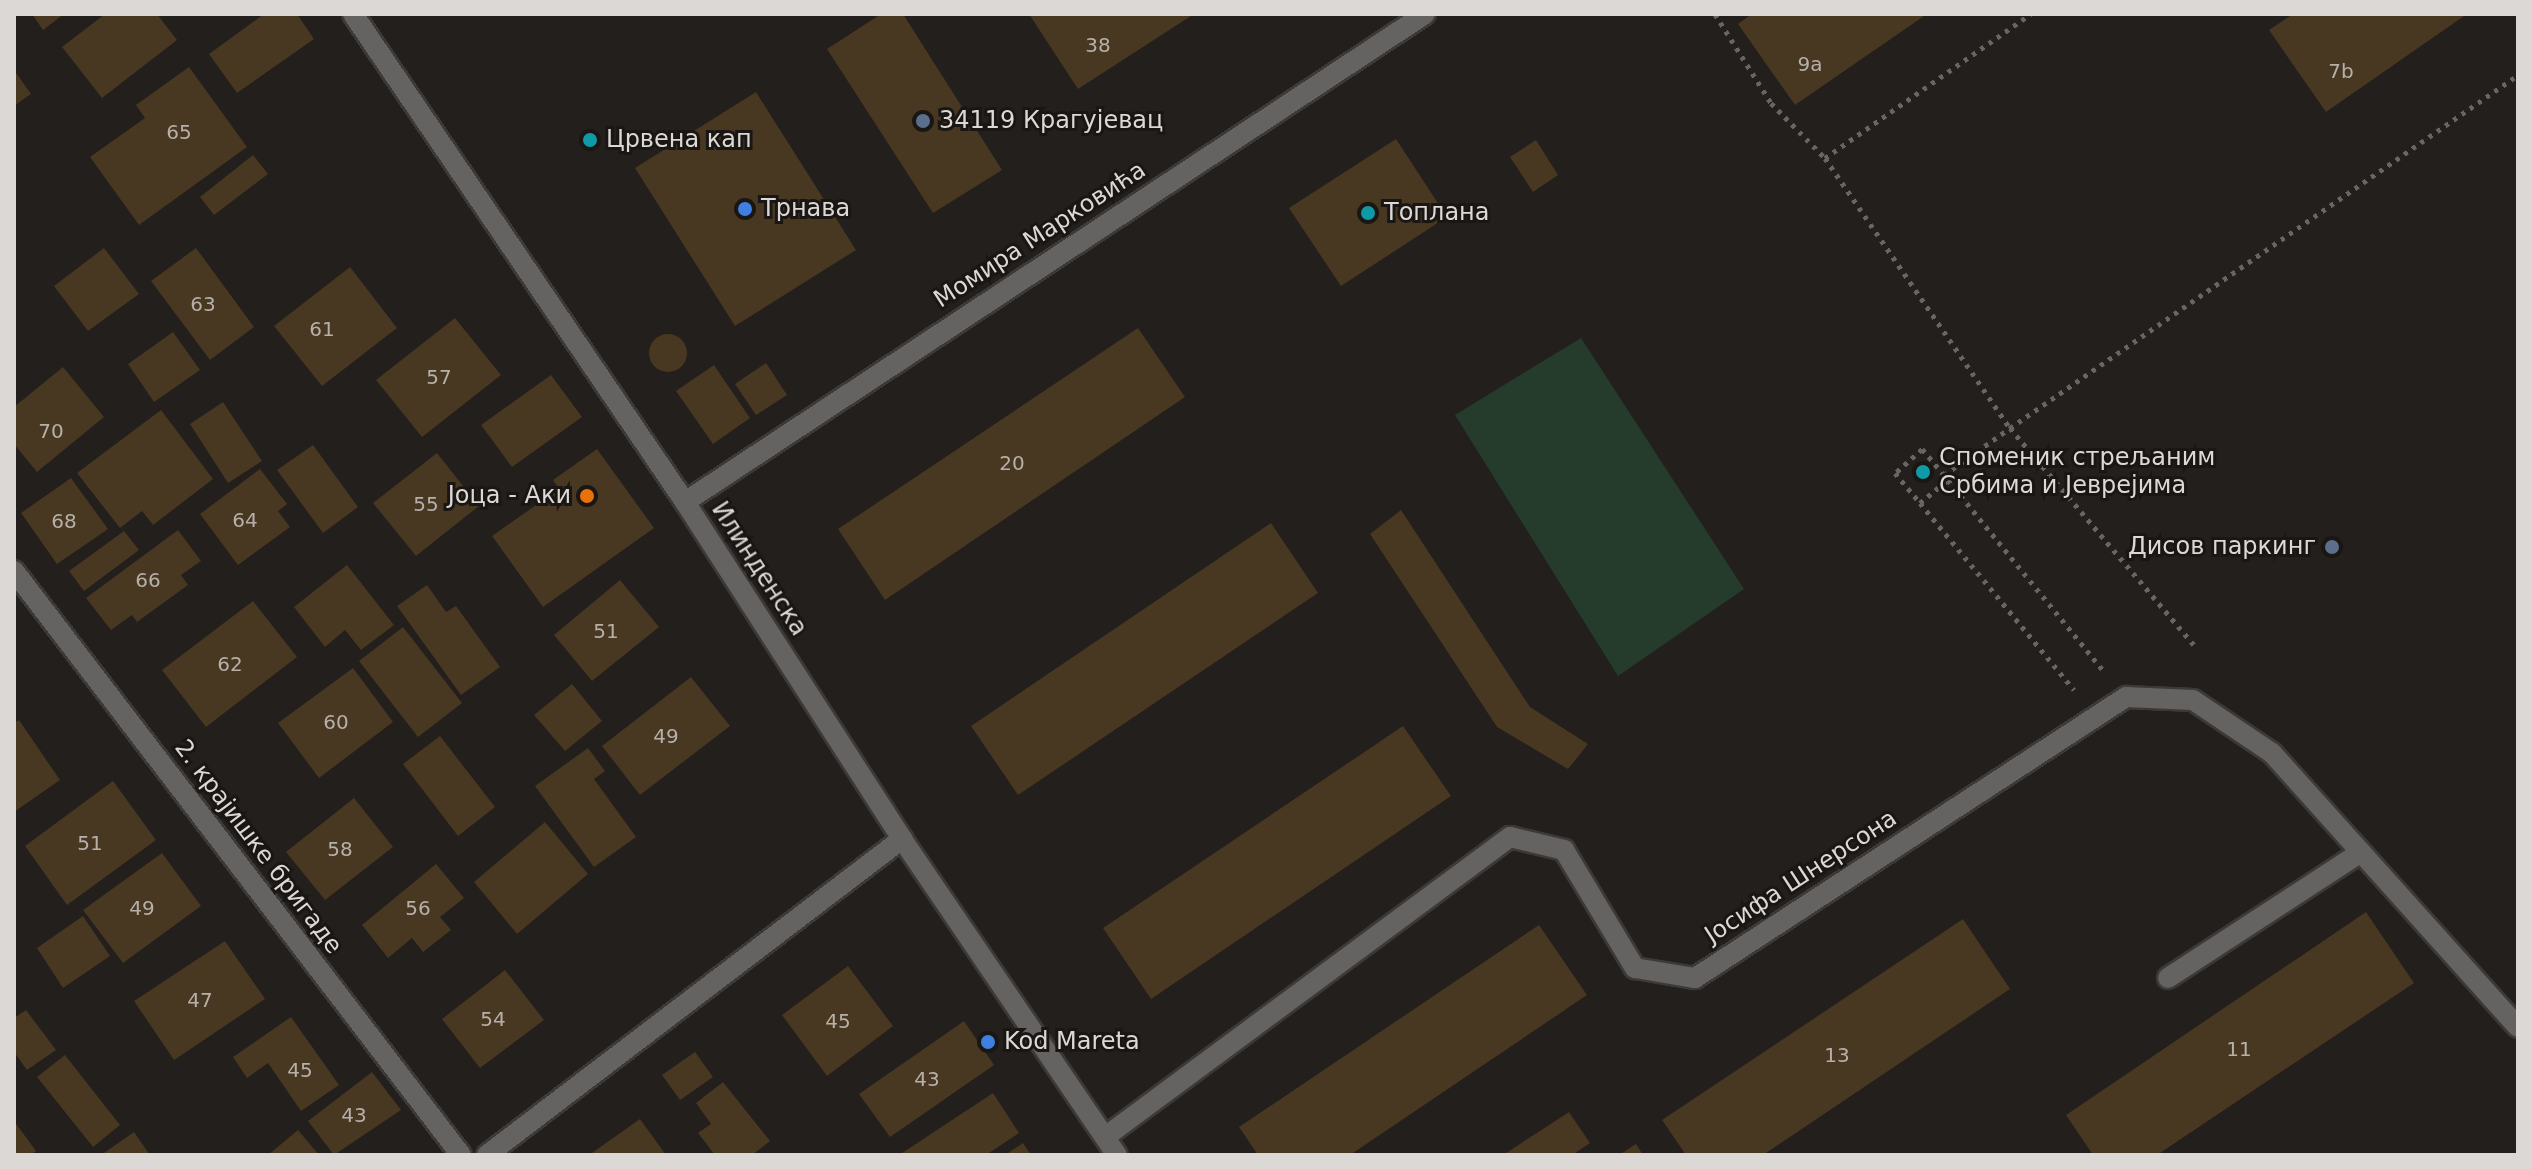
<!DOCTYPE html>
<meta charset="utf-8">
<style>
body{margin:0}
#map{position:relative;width:2532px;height:1169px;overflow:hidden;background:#231f1c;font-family:"DejaVu Sans",sans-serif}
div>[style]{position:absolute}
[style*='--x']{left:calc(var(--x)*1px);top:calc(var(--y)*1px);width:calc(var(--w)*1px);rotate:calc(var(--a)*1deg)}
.green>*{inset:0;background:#253c2c}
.building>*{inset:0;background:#483721}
.round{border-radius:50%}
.path>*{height:5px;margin-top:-2.5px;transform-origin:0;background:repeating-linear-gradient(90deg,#696563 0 4px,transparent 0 10px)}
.roads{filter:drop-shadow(2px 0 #3d3936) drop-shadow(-2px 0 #3d3936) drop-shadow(0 2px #3d3936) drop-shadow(0 -2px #3d3936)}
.minor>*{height:20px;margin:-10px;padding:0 10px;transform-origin:10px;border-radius:10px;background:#656262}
.dots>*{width:22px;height:22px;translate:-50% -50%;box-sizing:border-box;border:4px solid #1a1613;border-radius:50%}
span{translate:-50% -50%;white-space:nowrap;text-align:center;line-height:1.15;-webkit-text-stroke:6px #1a1613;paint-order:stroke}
.number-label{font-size:20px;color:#b6b0a9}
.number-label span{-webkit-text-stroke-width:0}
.poi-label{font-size:24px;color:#dbd8d6}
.left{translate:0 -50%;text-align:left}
.right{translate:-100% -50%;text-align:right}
.street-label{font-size:24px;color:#dbd8d6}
.frame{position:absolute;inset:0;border:16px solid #dbd8d6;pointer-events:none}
</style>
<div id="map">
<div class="green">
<i style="clip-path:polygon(1581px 338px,1744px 589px,1618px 676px,1455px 415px)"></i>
</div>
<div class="building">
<i style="clip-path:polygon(32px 14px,64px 14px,43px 30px)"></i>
<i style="clip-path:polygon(105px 14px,157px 14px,177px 40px,102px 98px,62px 47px)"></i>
<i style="clip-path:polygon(264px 14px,297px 14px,314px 39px,237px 93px,209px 54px)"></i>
<i style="clip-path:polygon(881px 14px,903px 14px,1002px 170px,933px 213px,827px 49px)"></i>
<i style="clip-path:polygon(1029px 14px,1194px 14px,1078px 89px)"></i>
<i style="clip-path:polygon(1752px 14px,1927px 14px,1795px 105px,1738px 24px)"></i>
<i style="clip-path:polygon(2293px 14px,2467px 14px,2326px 112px,2269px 30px)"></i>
<i style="clip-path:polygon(189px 67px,247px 147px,139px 225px,90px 157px,145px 118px,136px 105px)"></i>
<i style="clip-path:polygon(14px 70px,31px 94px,14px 106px)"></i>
<i style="clip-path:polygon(756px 92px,856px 250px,735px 326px,635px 168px)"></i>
<i style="clip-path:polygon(1396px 139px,1447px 217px,1341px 286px,1289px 208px)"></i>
<i style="clip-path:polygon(1536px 140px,1558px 175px,1533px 192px,1510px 157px)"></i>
<i style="clip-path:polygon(253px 155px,268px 174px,214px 215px,200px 197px)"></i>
<i style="clip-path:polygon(104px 248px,139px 294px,88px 331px,54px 286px)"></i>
<i style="clip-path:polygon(196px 248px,254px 327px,210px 360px,151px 281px)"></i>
<i style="clip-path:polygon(350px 267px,397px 328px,322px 386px,274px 326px)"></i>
<i style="clip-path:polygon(455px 318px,501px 375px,422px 437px,376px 380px)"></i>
<i style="clip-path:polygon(1138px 328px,1185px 397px,885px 600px,838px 529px)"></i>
<i style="clip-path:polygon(173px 332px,200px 370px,154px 402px,128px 364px)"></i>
<i class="round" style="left:649px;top:334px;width:38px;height:38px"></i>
<i style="clip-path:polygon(766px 363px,787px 395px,756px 415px,735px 384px)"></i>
<i style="clip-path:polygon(714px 365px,750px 418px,713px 444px,676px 391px)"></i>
<i style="clip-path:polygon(63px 367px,104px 417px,37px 472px,14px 444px,14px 407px)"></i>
<i style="clip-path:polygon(551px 375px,582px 417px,512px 467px,481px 425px)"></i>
<i style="clip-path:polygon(223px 402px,262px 461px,228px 483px,190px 424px)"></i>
<i style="clip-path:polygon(161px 410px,213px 479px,153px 525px,142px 511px,120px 528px,77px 473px)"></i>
<i style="clip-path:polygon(313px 445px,358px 507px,323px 533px,277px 470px)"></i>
<i style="clip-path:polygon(597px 449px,654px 528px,543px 607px,492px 536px,559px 489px,553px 480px)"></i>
<i style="clip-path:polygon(437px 453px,479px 506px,416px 556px,373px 503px)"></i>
<i style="clip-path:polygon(260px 469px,287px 504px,278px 511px,290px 527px,238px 565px,200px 514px)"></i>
<i style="clip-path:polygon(71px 478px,108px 529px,57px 564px,21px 513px)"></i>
<i style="clip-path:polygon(1401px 510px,1530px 707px,1588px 744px,1568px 769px,1497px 727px,1370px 534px)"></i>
<i style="clip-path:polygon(1271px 523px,1318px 593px,1018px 795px,971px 726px)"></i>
<i style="clip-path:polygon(178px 530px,201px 561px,181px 575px,188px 585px,137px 622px,132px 615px,111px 630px,86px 598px)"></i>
<i style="clip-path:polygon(124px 531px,139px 550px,84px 591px,69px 571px)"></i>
<i style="clip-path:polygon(347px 565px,394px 625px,361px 650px,345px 630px,325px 647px,294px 607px)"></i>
<i style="clip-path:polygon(620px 580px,659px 627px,592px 681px,554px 635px)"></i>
<i style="clip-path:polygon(427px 585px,446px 612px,456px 606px,500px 667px,461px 695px,397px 606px)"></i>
<i style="clip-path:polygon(253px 601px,297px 657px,206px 727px,162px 670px)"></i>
<i style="clip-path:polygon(403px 627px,462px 703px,418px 737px,359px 661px)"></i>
<i style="clip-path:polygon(353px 668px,393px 722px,319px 778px,278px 723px)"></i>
<i style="clip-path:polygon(691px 677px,730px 726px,640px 795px,602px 746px)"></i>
<i style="clip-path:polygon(572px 684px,602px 721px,565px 751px,534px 715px)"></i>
<i style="clip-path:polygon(19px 720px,60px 780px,14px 812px,14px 723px)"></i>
<i style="clip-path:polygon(1403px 726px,1451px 796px,1151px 999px,1103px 928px)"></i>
<i style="clip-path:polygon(440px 736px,495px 807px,458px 836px,403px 764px)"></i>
<i style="clip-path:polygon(588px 748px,605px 771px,594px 779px,636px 837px,594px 867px,535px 786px)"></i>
<i style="clip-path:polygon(113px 781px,156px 840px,67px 905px,25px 846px)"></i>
<i style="clip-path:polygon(354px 798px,393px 847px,325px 900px,286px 852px)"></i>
<i style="clip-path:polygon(545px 822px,588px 874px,517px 934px,474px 882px)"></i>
<i style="clip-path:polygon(162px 853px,201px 906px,123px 963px,83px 910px)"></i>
<i style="clip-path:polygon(436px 864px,464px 898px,440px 917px,451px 930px,423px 952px,412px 938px,388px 958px,362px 925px)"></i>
<i style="clip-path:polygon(2366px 912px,2414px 983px,2157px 1155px,2093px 1155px,2066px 1115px)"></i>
<i style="clip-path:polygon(83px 916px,110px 956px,63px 988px,37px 948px)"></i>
<i style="clip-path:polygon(1963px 919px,2010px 989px,1763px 1155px,1686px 1155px,1662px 1120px)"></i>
<i style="clip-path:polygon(1539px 925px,1587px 995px,1350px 1155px,1258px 1155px,1239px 1127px)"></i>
<i style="clip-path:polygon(225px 941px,265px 999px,174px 1060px,134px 1001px)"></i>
<i style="clip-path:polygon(848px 966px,893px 1026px,827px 1076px,782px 1015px)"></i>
<i style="clip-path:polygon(505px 970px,544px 1020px,480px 1068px,442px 1019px)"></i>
<i style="clip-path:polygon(26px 1010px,56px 1050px,27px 1070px,14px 1052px,14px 1018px)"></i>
<i style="clip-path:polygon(291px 1017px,339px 1085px,301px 1111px,268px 1063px,247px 1078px,233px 1057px)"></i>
<i style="clip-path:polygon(964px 1021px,994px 1065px,890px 1137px,859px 1094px)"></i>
<i style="clip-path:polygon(695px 1052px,713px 1077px,680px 1100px,662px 1075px)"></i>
<i style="clip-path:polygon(65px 1055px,120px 1125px,93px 1147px,37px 1077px)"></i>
<i style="clip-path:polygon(372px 1072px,401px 1110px,334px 1155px,308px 1121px)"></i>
<i style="clip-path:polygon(723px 1082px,770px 1141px,752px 1155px,715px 1155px,698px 1133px,711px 1124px,696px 1103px)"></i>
<i style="clip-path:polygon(993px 1093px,1019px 1133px,986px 1155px,899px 1155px)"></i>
<i style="clip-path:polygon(1569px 1112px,1590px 1143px,1572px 1155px,1503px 1155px)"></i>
<i style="clip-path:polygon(640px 1119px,666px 1155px,589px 1155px)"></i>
<i style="clip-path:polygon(14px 1121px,36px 1151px,30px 1155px,14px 1155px)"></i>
<i style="clip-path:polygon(298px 1130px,319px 1155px,268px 1155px)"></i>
<i style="clip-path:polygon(134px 1132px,150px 1155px,101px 1155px)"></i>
<i style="clip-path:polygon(1023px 1143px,1031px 1155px,1005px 1155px)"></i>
<i style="clip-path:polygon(1636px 1144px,1643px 1155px,1619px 1155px)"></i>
</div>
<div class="path">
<i style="--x:1715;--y:14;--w:105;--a:57.8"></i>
<i style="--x:1771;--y:103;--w:77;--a:45.5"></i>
<i style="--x:1825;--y:158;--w:327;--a:55.6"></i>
<i style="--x:2010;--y:428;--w:619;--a:-34.79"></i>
<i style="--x:1825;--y:158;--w:251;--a:-35"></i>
<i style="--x:1944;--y:475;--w:34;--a:-130"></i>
<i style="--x:1922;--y:449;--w:36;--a:138"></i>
<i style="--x:1895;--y:473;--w:39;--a:50"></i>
<i style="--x:1920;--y:503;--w:35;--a:-40"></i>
<i style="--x:1920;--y:503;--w:242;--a:50.5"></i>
<i style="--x:2102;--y:669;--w:250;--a:-129.2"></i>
<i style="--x:1944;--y:475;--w:81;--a:-35.5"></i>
<i style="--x:2010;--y:428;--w:286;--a:49.7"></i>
</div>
<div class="roads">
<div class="minor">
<i style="--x:353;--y:14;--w:590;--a:55.77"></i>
<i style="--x:685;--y:502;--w:401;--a:57.2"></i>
<i style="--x:902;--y:839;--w:382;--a:55.8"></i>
<i style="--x:685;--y:502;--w:886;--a:-33.4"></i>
<i style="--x:14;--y:571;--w:735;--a:52.57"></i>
<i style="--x:2168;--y:978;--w:230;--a:-33.1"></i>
<i style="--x:1105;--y:1137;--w:504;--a:-36.53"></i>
<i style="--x:1510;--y:837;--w:56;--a:13.5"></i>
<i style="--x:1564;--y:850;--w:138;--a:59"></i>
<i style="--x:1635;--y:968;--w:61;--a:9.5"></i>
<i style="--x:1695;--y:978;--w:515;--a:-33.1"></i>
<i style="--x:2126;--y:697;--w:67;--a:2.6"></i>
<i style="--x:2193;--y:700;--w:95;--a:33.9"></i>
<i style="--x:2272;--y:753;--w:368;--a:48.1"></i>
<i style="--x:487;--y:1155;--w:522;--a:-37.29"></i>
</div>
</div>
<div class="dots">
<i style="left:923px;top:121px;background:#5c6f8a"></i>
<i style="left:590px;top:140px;background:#0f9aa8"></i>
<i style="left:745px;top:209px;background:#3f7fe0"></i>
<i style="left:1368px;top:213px;background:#0f9aa8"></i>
<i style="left:1923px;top:472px;background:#0f9aa8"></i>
<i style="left:587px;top:496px;background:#e8710a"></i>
<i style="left:2332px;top:547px;background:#5c6f8a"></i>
<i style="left:988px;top:1042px;background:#3f7fe0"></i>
</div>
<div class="number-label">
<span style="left:1098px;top:45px">38</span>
<span style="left:1810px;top:64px">9a</span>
<span style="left:2341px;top:71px">7b</span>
<span style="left:179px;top:132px">65</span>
<span style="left:203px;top:304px">63</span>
<span style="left:322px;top:329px">61</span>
<span style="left:439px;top:377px">57</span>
<span style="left:51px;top:431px">70</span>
<span style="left:1012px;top:463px">20</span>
<span style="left:426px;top:504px">55</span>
<span style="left:245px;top:520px">64</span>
<span style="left:64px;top:521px">68</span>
<span style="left:148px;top:580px">66</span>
<span style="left:606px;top:631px">51</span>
<span style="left:230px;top:664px">62</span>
<span style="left:336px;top:722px">60</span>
<span style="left:666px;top:736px">49</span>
<span style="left:90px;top:843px">51</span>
<span style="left:340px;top:849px">58</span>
<span style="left:142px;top:908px">49</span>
<span style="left:418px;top:908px">56</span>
<span style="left:200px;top:1000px">47</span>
<span style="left:493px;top:1019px">54</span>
<span style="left:838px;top:1021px">45</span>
<span style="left:2239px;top:1049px">11</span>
<span style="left:1837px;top:1055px">13</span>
<span style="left:300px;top:1070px">45</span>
<span style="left:927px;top:1079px">43</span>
<span style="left:354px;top:1115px">43</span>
</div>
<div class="poi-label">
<span class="left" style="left:939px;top:121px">34119 Крагујевац</span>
<span class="left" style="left:606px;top:140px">Црвена кап</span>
<span class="left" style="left:761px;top:209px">Трнава</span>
<span class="left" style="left:1384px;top:213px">Топлана</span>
<span class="left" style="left:1939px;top:472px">Споменик стрељаним<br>Србима и Јеврејима</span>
<span class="right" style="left:571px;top:496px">Јоца - Аки</span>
<span class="right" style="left:2316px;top:547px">Дисов паркинг</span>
<span class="left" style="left:1004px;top:1042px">Kod Mareta</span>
</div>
<div class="street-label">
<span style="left:1040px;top:235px;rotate:-33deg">Момира Марковића</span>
<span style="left:759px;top:569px;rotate:57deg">Илинденска</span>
<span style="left:258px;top:847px;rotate:53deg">2. крајишке бригаде</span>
<span style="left:1801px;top:877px;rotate:-33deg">Јосифа Шнерсона</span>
</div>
<div class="frame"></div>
</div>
